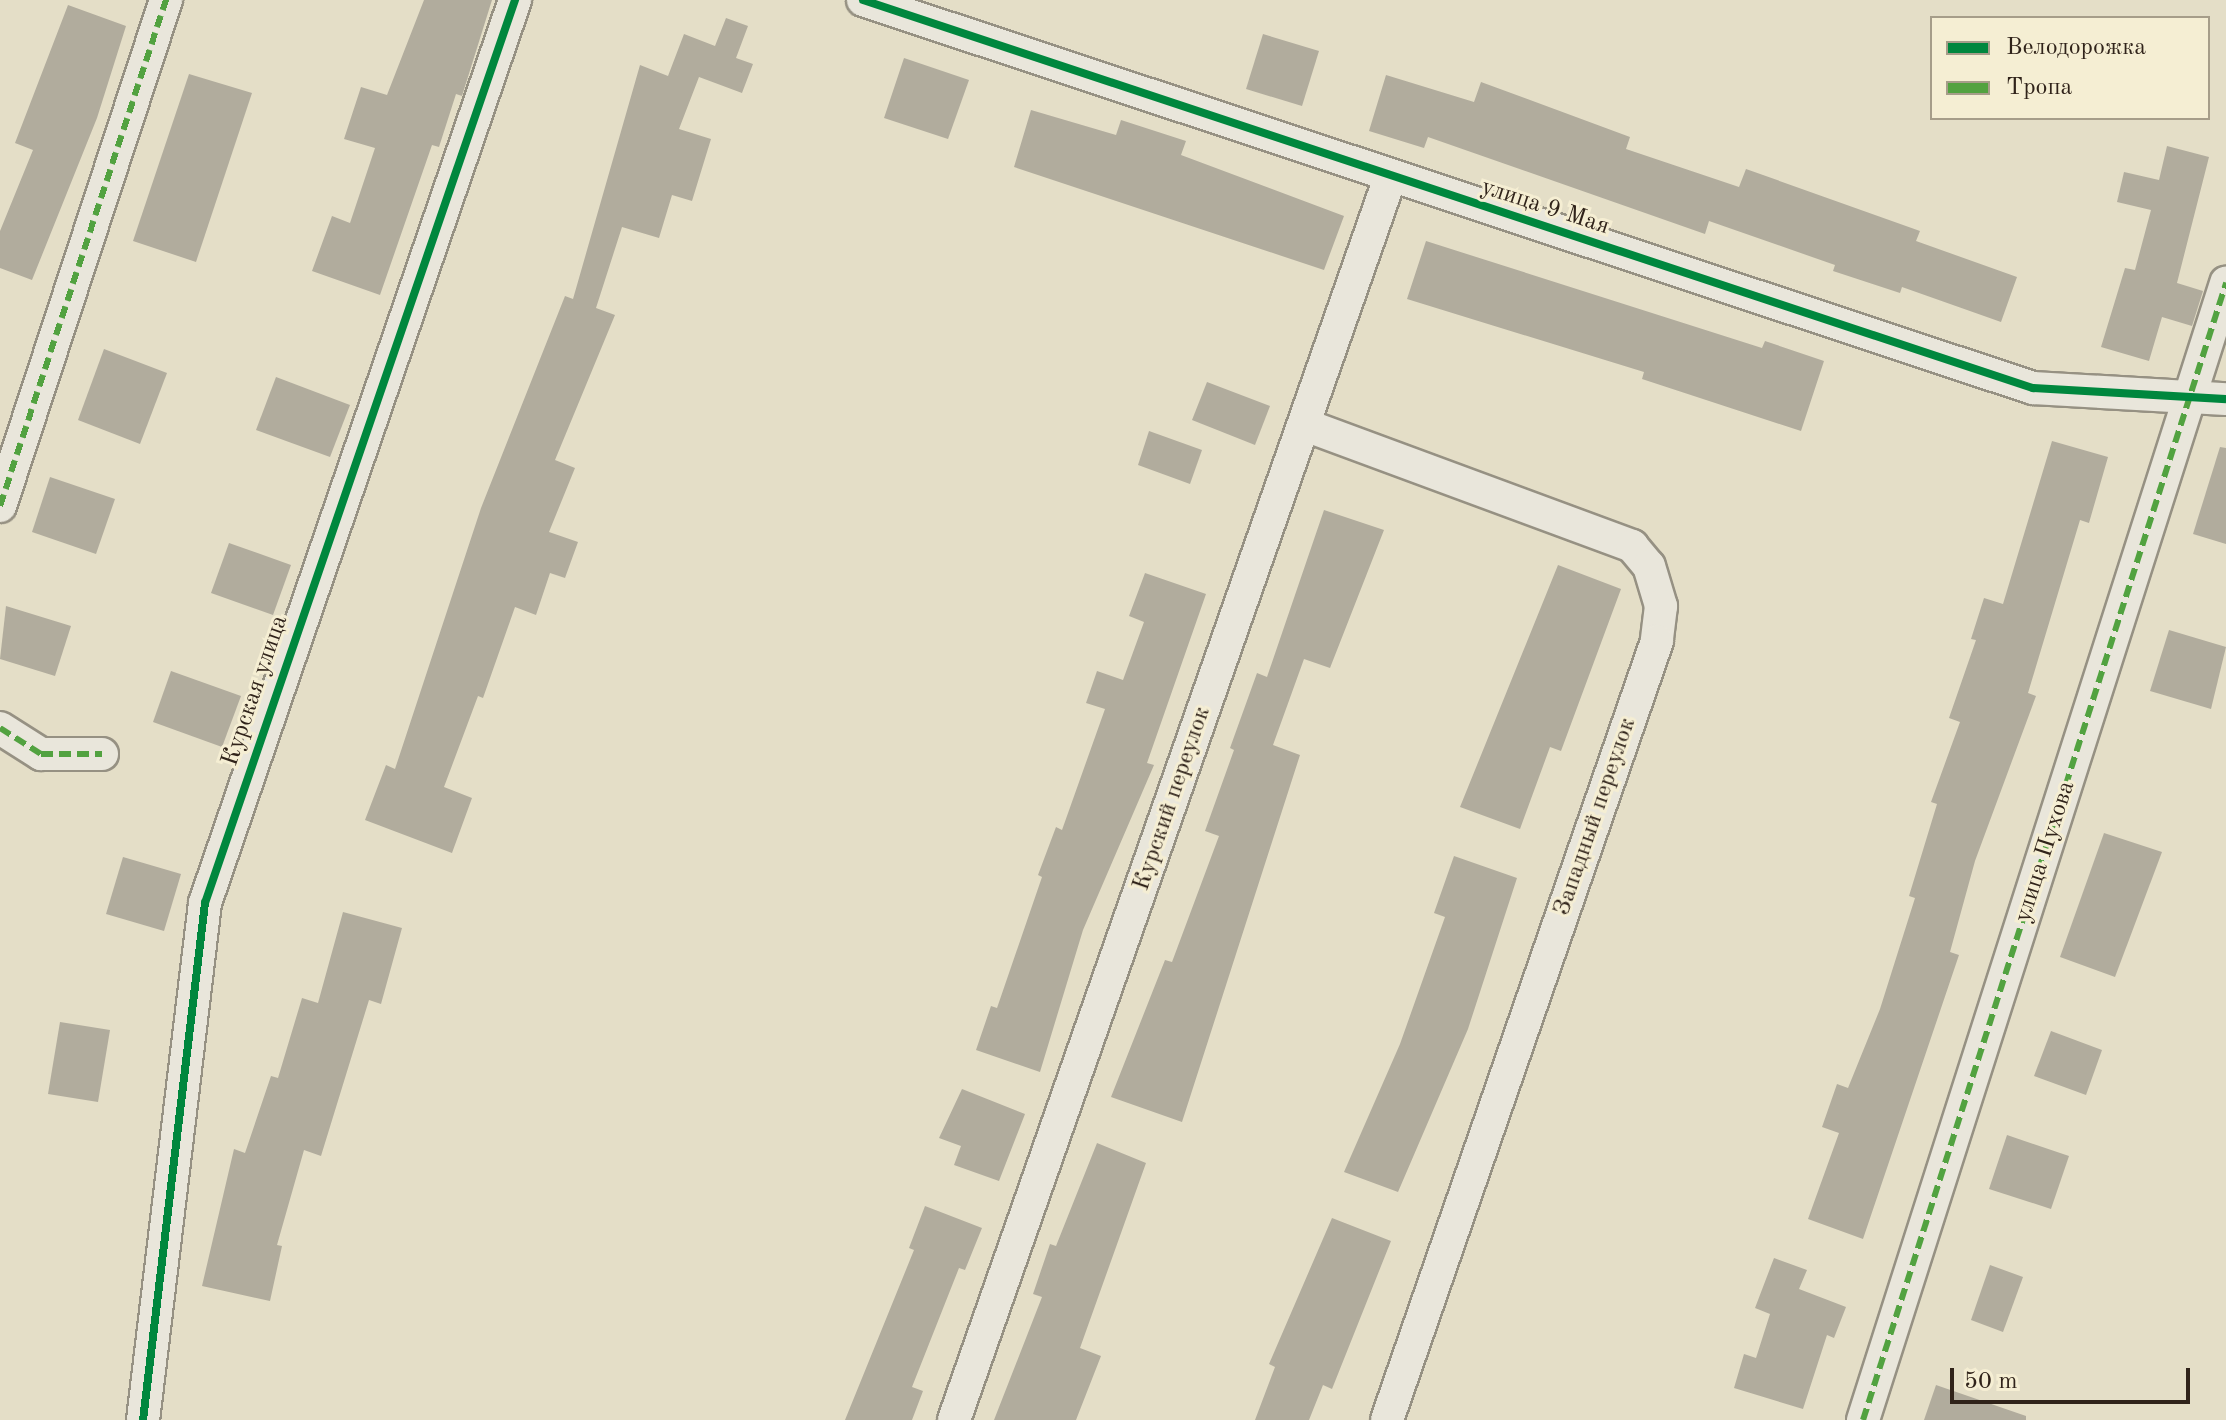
<!DOCTYPE html>
<meta charset="utf-8">
<style>
body{margin:0}
#map{position:relative;width:2226px;height:1420px;overflow:hidden;background:#e4dec7;font-family:"Old Standard TT",serif}
div>[style]{position:absolute}
[style*='--x']{left:calc(var(--x)*1px);top:calc(var(--y)*1px);width:calc(var(--w)*1px);rotate:calc(var(--a)*1deg)}
.building>*{inset:0;background:#b1ac9d}
.roads{filter:drop-shadow(2px 0 #969183) drop-shadow(-2px 0 #969183) drop-shadow(0 2px #969183) drop-shadow(0 -2px #969183)}
.street>*{height:32px;margin:-16px;padding:0 16px;transform-origin:16px;border-radius:16px;background:#e9e6db}
.quiet>*{height:6px;margin-top:-3px;transform-origin:0;background:repeating-linear-gradient(90deg,#52a240 0 12px,transparent 0 18px)}
.cycleway>*{height:8px;margin:-4px;padding:0 4px;transform-origin:4px;border-radius:4px;background:#00873e}
span{translate:-50% -50%;white-space:nowrap;text-align:center;line-height:1.15;-webkit-text-stroke:6px #f5eed3;paint-order:stroke}
.street-label{font-size:24px;color:#30231a}
.legend{position:absolute;left:1930px;top:16px;width:280px;height:104px;box-sizing:border-box;background:#f5eed3;border:2px solid #a69d89;margin:0;padding:10px 14px;list-style:none;font-size:24px;color:#30231a}
.legend li{display:flex;align-items:center;gap:16px;height:40px}
.legend b{width:40px;border:2px solid #a69d89}
.scale{position:absolute;left:1950px;top:1368px;width:240px;height:36px;box-sizing:border-box;border:4px solid #30231a;border-top:0;padding-left:10px;font-size:24px;line-height:28px;white-space:nowrap;color:#30231a;-webkit-text-stroke:6px #f5eed3;paint-order:stroke}
</style>
<div id="map">
<div class="building">
<i style="clip-path:polygon(424px 0,492px 0,462px 96px,456px 94px,439px 147px,432px 145px,380px 295px,312px 271px,332px 216px,350px 223px,375px 148px,344px 139px,361px 87px,387px 95px)"></i>
<i style="clip-path:polygon(68px 5px,126px 26px,97px 118px,32px 280px,0 268px,0 231px,33px 150px,15px 143px)"></i>
<i style="clip-path:polygon(726px 18px,748px 26px,736px 58px,753px 64px,742px 93px,699px 77px,679px 129px,711px 139px,692px 201px,672px 195px,659px 238px,622px 227px,596px 308px,615px 315px,555px 460px,575px 468px,549px 532px,578px 542px,565px 578px,550px 573px,536px 615px,515px 607px,483px 698px,478px 696px,444px 787px,472px 798px,452px 853px,365px 820px,386px 765px,395px 769px,481px 508px,565px 296px,573px 299px,640px 65px,668px 76px,684px 34px,715px 46px)"></i>
<i style="clip-path:polygon(1263px 34px,1319px 51px,1302px 106px,1246px 89px)"></i>
<i style="clip-path:polygon(904px 58px,969px 80px,948px 139px,884px 118px)"></i>
<i style="clip-path:polygon(189px 74px,252px 93px,196px 262px,133px 241px)"></i>
<i style="clip-path:polygon(1386px 75px,1474px 102px,1481px 82px,1630px 137px,1626px 149px,1739px 187px,1746px 169px,1920px 231px,1916px 241px,2017px 277px,2001px 322px,1902px 287px,1900px 293px,1833px 271px,1835px 265px,1709px 221px,1705px 234px,1428px 137px,1424px 148px,1369px 131px)"></i>
<i style="clip-path:polygon(1031px 110px,1116px 135px,1121px 120px,1186px 141px,1181px 155px,1344px 216px,1324px 270px,1014px 167px)"></i>
<i style="clip-path:polygon(2167px 146px,2209px 157px,2177px 283px,2203px 291px,2192px 326px,2162px 317px,2149px 361px,2101px 347px,2125px 268px,2135px 270px,2151px 210px,2117px 202px,2124px 172px,2159px 180px)"></i>
<i style="clip-path:polygon(1426px 241px,1762px 348px,1765px 341px,1824px 361px,1801px 431px,1642px 379px,1644px 372px,1407px 299px)"></i>
<i style="clip-path:polygon(104px 349px,167px 373px,140px 444px,78px 420px)"></i>
<i style="clip-path:polygon(276px 377px,350px 405px,330px 457px,256px 430px)"></i>
<i style="clip-path:polygon(1207px 382px,1270px 406px,1255px 445px,1192px 420px)"></i>
<i style="clip-path:polygon(1149px 431px,1202px 450px,1190px 484px,1138px 465px)"></i>
<i style="clip-path:polygon(2052px 441px,2108px 457px,2089px 523px,2080px 520px,2028px 693px,2036px 696px,1975px 861px,1950px 952px,1959px 955px,1863px 1239px,1808px 1219px,1839px 1133px,1822px 1127px,1837px 1084px,1848px 1088px,1880px 1009px,1915px 898px,1909px 896px,1937px 804px,1931px 802px,1960px 722px,1949px 718px,1976px 640px,1971px 639px,1984px 598px,2003px 604px)"></i>
<i style="clip-path:polygon(2220px 447px,2226px 448px,2226px 544px,2193px 534px)"></i>
<i style="clip-path:polygon(50px 477px,115px 499px,96px 554px,32px 532px)"></i>
<i style="clip-path:polygon(1324px 510px,1384px 530px,1330px 668px,1304px 659px,1273px 745px,1300px 755px,1182px 1122px,1111px 1097px,1165px 960px,1172px 962px,1219px 836px,1205px 831px,1234px 750px,1230px 748px,1257px 673px,1267px 677px)"></i>
<i style="clip-path:polygon(229px 543px,291px 565px,273px 615px,211px 593px)"></i>
<i style="clip-path:polygon(1558px 565px,1621px 589px,1561px 751px,1550px 747px,1520px 829px,1460px 807px)"></i>
<i style="clip-path:polygon(1145px 573px,1206px 594px,1147px 763px,1154px 765px,1083px 930px,1040px 1072px,976px 1050px,991px 1006px,997px 1008px,1042px 877px,1038px 875px,1056px 827px,1062px 830px,1105px 709px,1086px 703px,1097px 671px,1123px 680px,1144px 622px,1129px 616px)"></i>
<i style="clip-path:polygon(6px 606px,71px 626px,55px 676px,0 659px)"></i>
<i style="clip-path:polygon(2169px 630px,2226px 647px,2211px 709px,2150px 691px)"></i>
<i style="clip-path:polygon(171px 671px,241px 696px,222px 747px,153px 722px)"></i>
<i style="clip-path:polygon(2104px 833px,2162px 852px,2115px 977px,2060px 957px)"></i>
<i style="clip-path:polygon(1454px 856px,1517px 878px,1468px 1029px,1398px 1192px,1344px 1172px,1400px 1044px,1445px 917px,1434px 913px)"></i>
<i style="clip-path:polygon(123px 857px,181px 874px,164px 931px,106px 914px)"></i>
<i style="clip-path:polygon(343px 912px,402px 928px,381px 1004px,369px 1000px,321px 1156px,304px 1150px,277px 1245px,282px 1246px,270px 1301px,202px 1286px,234px 1149px,245px 1153px,271px 1076px,278px 1078px,302px 998px,318px 1003px)"></i>
<i style="clip-path:polygon(60px 1022px,110px 1030px,98px 1102px,48px 1094px)"></i>
<i style="clip-path:polygon(2051px 1031px,2102px 1050px,2086px 1095px,2034px 1076px)"></i>
<i style="clip-path:polygon(962px 1089px,1025px 1114px,999px 1181px,954px 1165px,961px 1146px,939px 1138px)"></i>
<i style="clip-path:polygon(2007px 1135px,2069px 1156px,2051px 1209px,1989px 1189px)"></i>
<i style="clip-path:polygon(1097px 1143px,1146px 1163px,1080px 1348px,1101px 1356px,1076px 1420px,994px 1420px,1042px 1297px,1033px 1294px,1050px 1244px,1056px 1246px)"></i>
<i style="clip-path:polygon(925px 1206px,982px 1228px,965px 1270px,959px 1268px,912px 1387px,923px 1391px,912px 1420px,845px 1420px,914px 1250px,909px 1248px)"></i>
<i style="clip-path:polygon(1332px 1218px,1391px 1241px,1332px 1389px,1323px 1385px,1309px 1420px,1255px 1420px,1275px 1367px,1269px 1364px)"></i>
<i style="clip-path:polygon(1774px 1258px,1807px 1270px,1799px 1289px,1846px 1307px,1834px 1338px,1827px 1335px,1803px 1409px,1734px 1388px,1744px 1354px,1756px 1358px,1770px 1314px,1755px 1308px)"></i>
<i style="clip-path:polygon(1990px 1265px,2023px 1277px,2003px 1332px,1971px 1320px)"></i>
<i style="clip-path:polygon(1936px 1385px,2026px 1416px,2026px 1420px,1924px 1420px)"></i>
</div>
<div class="roads">
<div class="street">
<i style="--x:863;--y:0;--w:1233;--a:18.35"></i>
<i style="--x:2033;--y:388;--w:193;--a:3.3"></i>
<i style="--x:1305;--y:425;--w:349;--a:20.3"></i>
<i style="--x:1632;--y:546;--w:26;--a:50"></i>
<i style="--x:1649;--y:566;--w:42;--a:73.3"></i>
<i style="--x:1661;--y:606;--w:35;--a:97"></i>
<i style="--x:1657;--y:641;--w:824;--a:109.12"></i>
<i style="--x:0;--y:506;--w:533;--a:-71.84"></i>
<i style="--x:0;--y:728;--w:49;--a:32.4"></i>
<i style="--x:41;--y:754;--w:61;--a:0"></i>
<i style="--x:143;--y:1420;--w:521;--a:-83.16"></i>
<i style="--x:205;--y:903;--w:955;--a:-71.05"></i>
<i style="--x:954;--y:1420;--w:1316;--a:-70.66"></i>
<i style="--x:1863;--y:1420;--w:1194;--a:-72.29"></i>
</div>
</div>
<div class="quiet">
<i style="--x:0;--y:506;--w:533;--a:-71.84"></i>
<i style="--x:0;--y:728;--w:49;--a:32.4"></i>
<i style="--x:41;--y:754;--w:61;--a:0"></i>
<i style="--x:1863;--y:1420;--w:1194;--a:-72.29"></i>
</div>
<div class="cycleway">
<i style="--x:863;--y:0;--w:1233;--a:18.35"></i>
<i style="--x:2033;--y:388;--w:193;--a:3.3"></i>
<i style="--x:143;--y:1420;--w:521;--a:-83.16"></i>
<i style="--x:205;--y:903;--w:955;--a:-71.05"></i>
</div>
<div class="street-label">
<span style="left:1545px;top:208px;rotate:18deg">улица 9 Мая</span>
<span style="left:256px;top:691px;rotate:-71deg">Курская улица</span>
<span style="left:1173px;top:799px;rotate:-71deg">Курский переулок</span>
<span style="left:1596px;top:817px;rotate:-71deg">Западный переулок</span>
<span style="left:2046px;top:852px;rotate:-72deg">улица Пухова</span>
</div>
<ul class="legend">
<li><b style="height:10px;background:#00873e"></b>Велодорожка</li>
<li><b style="height:10px;background:#52a240"></b>Тропа</li>
</ul>
<div class="scale">50 m</div>
</div>
